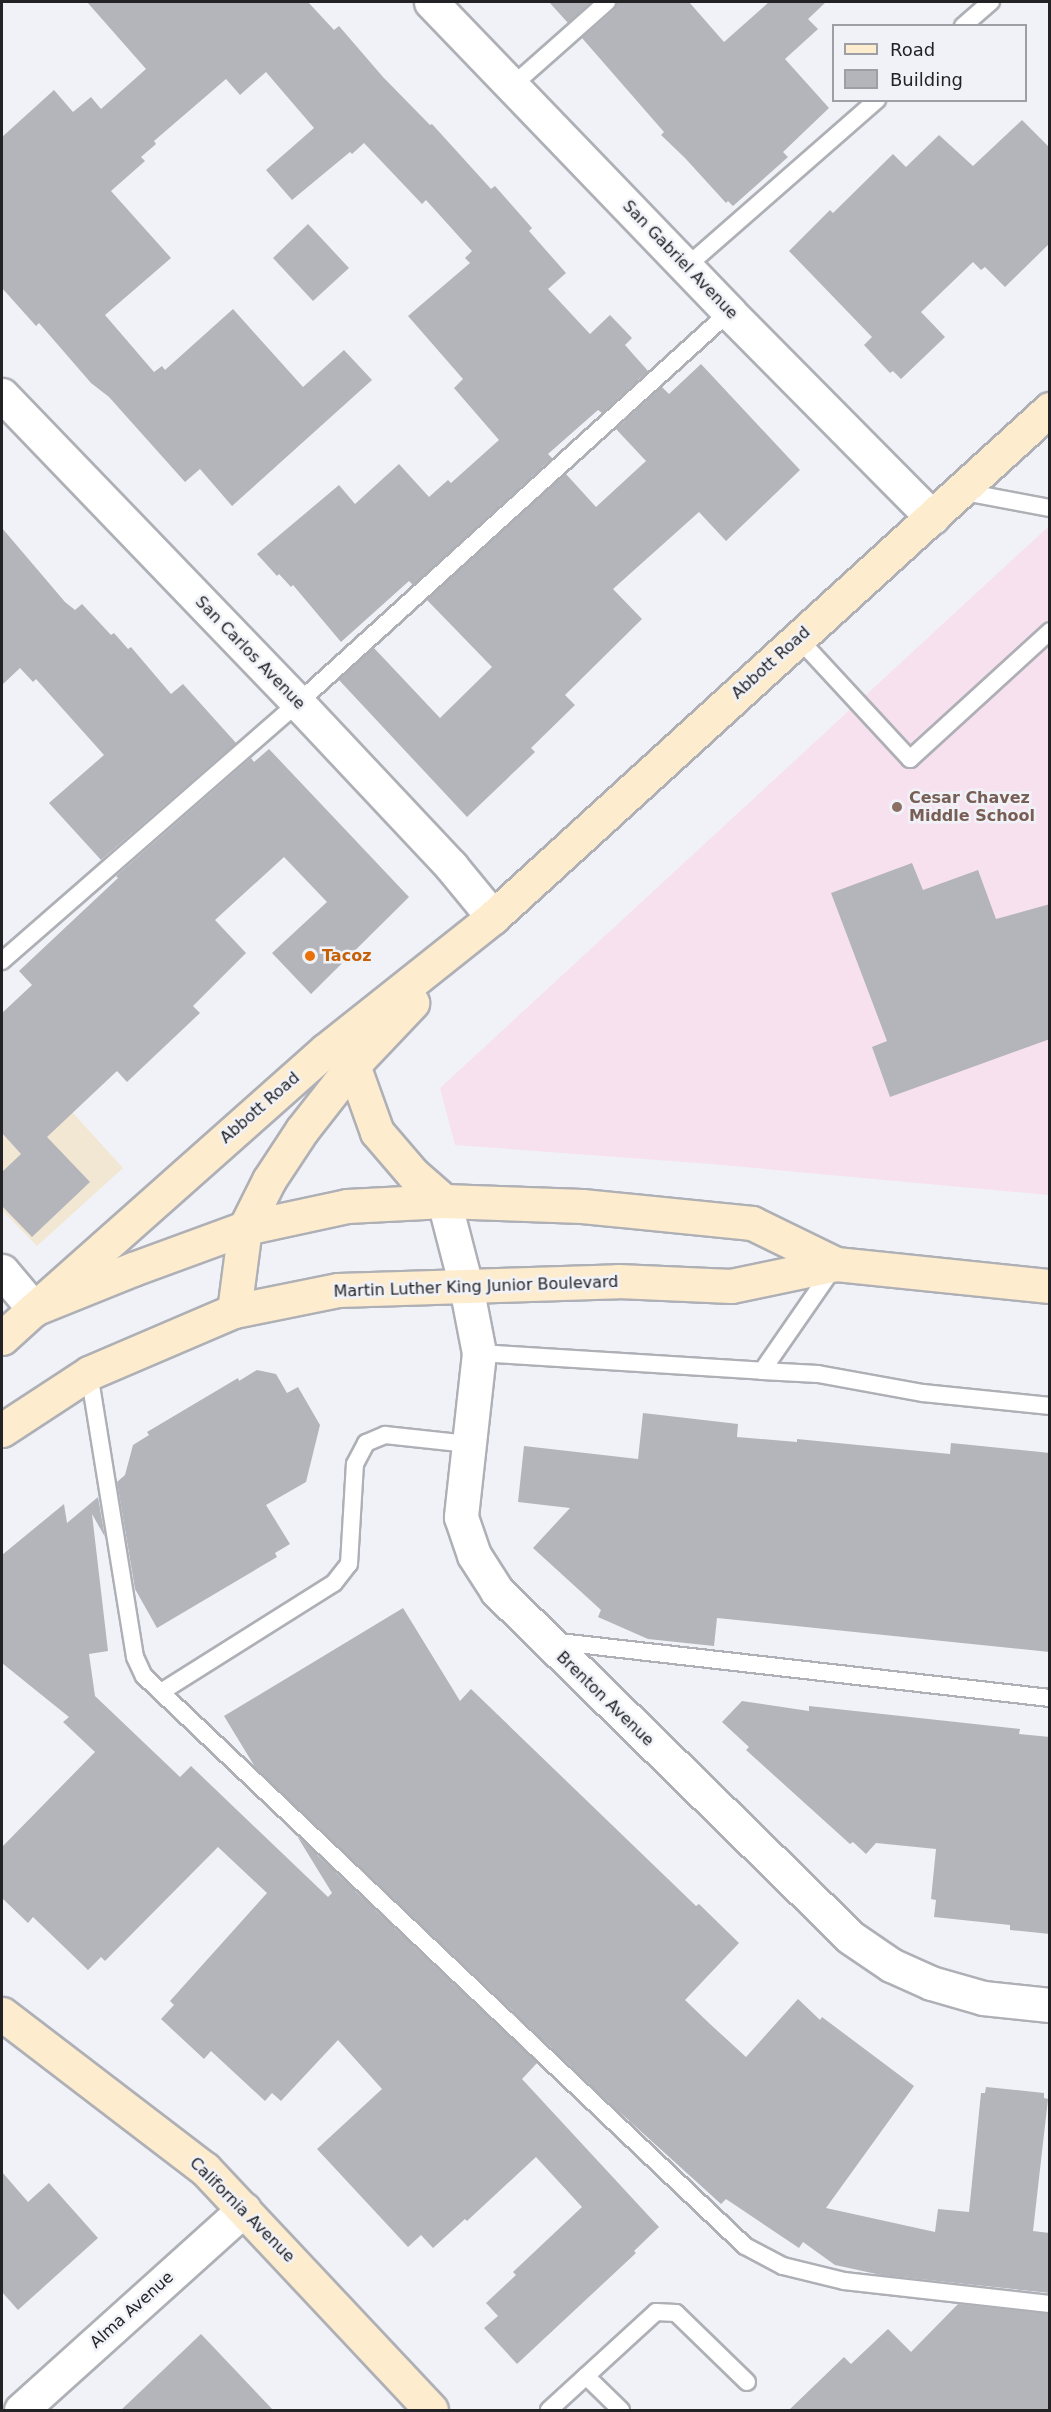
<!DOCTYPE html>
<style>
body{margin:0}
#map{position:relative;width:1051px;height:2412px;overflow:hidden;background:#f0f2f8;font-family:"DejaVu Sans",sans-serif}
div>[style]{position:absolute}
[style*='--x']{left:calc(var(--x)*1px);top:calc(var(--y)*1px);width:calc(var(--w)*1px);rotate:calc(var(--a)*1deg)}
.commercial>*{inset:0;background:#f2e7d2}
.education>*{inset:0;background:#f7e1ef}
.building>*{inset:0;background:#b3b5bb}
.roads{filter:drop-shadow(2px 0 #aeb0b6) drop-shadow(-2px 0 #aeb0b6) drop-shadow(0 2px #aeb0b6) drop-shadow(0 -2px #aeb0b6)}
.lane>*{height:16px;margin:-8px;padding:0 8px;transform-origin:8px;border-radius:8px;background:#fff}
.street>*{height:33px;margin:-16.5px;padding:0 16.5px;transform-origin:16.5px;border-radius:16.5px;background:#fff}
.secondary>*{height:33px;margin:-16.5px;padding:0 16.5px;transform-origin:16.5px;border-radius:16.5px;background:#feecce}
.dots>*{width:16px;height:16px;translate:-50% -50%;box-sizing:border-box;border:3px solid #f0f2f8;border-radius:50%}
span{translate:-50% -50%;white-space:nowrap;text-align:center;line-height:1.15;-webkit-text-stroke:5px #f0f2f8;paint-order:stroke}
.street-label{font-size:16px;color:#232326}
.education-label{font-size:16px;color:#785e54;font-weight:700}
.left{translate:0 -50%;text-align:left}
.food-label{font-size:16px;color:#c56008;font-weight:700}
.frame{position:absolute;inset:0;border:3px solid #232326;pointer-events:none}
.legend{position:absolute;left:832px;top:24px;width:195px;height:78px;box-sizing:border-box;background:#f0f2f8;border:2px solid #9e9fa4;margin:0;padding:8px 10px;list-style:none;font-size:18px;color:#232326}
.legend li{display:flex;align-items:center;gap:12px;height:30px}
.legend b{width:30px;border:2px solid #9e9fa4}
</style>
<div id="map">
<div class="commercial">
<i style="clip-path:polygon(2px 1035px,123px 1168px,37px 1246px,2px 1210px)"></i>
</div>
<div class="education">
<i style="clip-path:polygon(1049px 526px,1049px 1195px,711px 1164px,455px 1145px,440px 1088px)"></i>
</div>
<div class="building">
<i style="clip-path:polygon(87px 2px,308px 2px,334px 30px,339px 26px,383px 77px,430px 125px,432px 124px,491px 189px,495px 186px,532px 228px,529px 231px,566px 273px,548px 289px,590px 334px,610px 315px,632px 338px,625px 345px,648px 371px,602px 413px,598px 410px,548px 454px,552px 458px,413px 585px,409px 581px,341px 642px,293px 585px,291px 587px,279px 574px,277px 576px,257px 554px,339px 485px,355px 504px,399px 464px,429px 497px,448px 480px,451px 483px,499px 440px,454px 388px,463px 379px,408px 316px,470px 263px,465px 258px,472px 251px,426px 200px,422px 204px,364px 143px,352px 154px,350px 152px,292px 200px,266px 170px,314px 128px,266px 72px,240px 95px,226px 79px,154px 141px,156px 144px,141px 157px,145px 161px,111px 191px,171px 258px,105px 315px,154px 372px,162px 366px,165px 370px,233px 309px,303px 387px,344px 350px,372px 380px,232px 506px,200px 469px,185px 482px,109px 397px,91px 383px,39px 323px,36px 326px,2px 288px,2px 137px,54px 90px,73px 112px,91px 97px,101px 109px,146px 69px)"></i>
<i style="clip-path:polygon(549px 2px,592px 2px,568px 23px)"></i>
<i style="clip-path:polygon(617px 2px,689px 2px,724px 42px,769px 2px,826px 2px,808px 19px,818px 29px,785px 59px,829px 108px,783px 152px,788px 157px,733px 206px,728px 201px,726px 203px,685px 158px,661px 135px,664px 132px,582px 38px,614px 10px)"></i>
<i style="clip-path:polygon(1022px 120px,1050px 148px,1050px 243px,1005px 287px,985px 267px,981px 270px,973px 262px,921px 312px,945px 337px,901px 379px,893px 371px,890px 373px,864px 345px,872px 337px,789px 251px,830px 210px,833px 213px,893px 154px,906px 167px,939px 135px,973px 166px)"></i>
<i style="clip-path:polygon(308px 224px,349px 268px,313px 301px,273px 258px)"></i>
<i style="clip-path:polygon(701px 364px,800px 470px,726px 541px,699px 512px,613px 589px,642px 619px,565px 695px,575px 705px,531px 748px,535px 752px,467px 817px,339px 680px,374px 648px,440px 718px,492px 667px,427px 600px,566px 474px,596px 507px,646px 461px,616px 429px,662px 387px,669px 394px)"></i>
<i style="clip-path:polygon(2px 528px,65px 602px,75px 610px,82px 604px,111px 635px,114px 633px,128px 649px,131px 647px,171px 694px,183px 684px,236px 743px,101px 860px,49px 803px,104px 755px,36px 679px,33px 682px,20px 668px,2px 685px)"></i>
<i style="clip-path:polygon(269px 749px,409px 897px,311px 994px,272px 953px,327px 902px,284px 857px,215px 920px,246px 953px,193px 1006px,200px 1013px,127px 1082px,117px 1071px,47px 1137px,90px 1182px,32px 1237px,2px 1206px,2px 1172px,21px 1154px,2px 1133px,2px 1013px,32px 985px,19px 971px,118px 878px,116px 876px,251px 758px,254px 762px)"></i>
<i style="clip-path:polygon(912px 863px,923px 890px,978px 870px,996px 919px,1050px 904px,1050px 1039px,890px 1097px,872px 1047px,887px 1041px,831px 893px)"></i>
<i style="clip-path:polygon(257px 1370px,276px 1374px,287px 1393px,298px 1387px,320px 1425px,306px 1482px,266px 1505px,290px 1544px,275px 1553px,277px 1557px,157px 1628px,135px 1589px,117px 1482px,125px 1475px,133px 1445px,149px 1435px,147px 1432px,238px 1378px,239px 1381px)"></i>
<i style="clip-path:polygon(643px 1413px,738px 1424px,737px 1437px,797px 1442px,797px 1439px,950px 1454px,951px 1443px,1050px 1453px,1050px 1652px,717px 1618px,714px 1646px,648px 1639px,598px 1617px,601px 1610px,533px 1548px,570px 1508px,518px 1502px,524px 1446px,638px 1459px)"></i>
<i style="clip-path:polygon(98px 1497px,105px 1537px,92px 1514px,108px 1651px,89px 1654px,95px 1696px,180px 1777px,191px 1766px,328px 1897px,332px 1893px,297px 1836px,537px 2063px,522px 2079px,659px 2227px,634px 2251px,636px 2253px,517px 2364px,484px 2328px,498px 2316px,486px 2303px,516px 2275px,513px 2272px,582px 2207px,536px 2157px,467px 2221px,465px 2219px,433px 2248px,421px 2235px,408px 2247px,317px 2149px,382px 2089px,338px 2040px,281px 2101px,272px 2093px,265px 2101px,211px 2051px,204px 2059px,161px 2019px,174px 2005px,170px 2001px,267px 1893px,218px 1847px,105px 1961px,101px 1957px,88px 1970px,33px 1917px,28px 1923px,2px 1898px,2px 1847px,95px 1752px,63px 1722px,69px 1717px,2px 1663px,2px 1555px,64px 1504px,67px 1523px)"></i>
<i style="clip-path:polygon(403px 1608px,460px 1701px,471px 1689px,696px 1906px,699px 1904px,739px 1943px,685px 2000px,710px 2024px,746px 2057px,798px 1999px,820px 2020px,822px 2017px,914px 2086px,826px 2208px,935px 2232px,938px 2209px,969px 2212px,981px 2093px,985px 2093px,986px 2087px,1044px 2093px,1044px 2098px,1048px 2099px,1033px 2231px,1050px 2233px,1050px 2293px,881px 2275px,835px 2265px,803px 2242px,799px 2248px,726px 2199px,721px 2204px,614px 2107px,255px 1767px,224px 1716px)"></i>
<i style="clip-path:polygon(742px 1701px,809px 1711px,809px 1706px,1020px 1729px,1019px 1734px,1050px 1737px,1050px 1934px,1010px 1930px,1010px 1925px,934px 1917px,936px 1900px,931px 1899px,936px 1849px,876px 1843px,866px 1854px,853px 1842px,850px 1844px,746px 1750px,749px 1747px,722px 1722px)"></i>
<i style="clip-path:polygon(2px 2172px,28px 2202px,49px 2183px,98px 2238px,18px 2310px,2px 2292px)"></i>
<i style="clip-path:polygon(958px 2304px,1050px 2314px,1050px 2410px,789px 2410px,844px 2357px,851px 2364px,888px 2329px,911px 2352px)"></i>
<i style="clip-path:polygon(201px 2334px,273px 2410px,121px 2410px)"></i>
</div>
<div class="roads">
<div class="lane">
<i style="--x:963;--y:26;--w:37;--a:-41"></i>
<i style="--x:512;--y:86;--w:127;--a:-41.5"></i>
<i style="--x:686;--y:267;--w:254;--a:-41.2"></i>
<i style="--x:960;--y:491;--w:92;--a:10.7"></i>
<i style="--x:798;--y:638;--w:165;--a:47.2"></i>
<i style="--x:910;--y:759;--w:190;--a:-42.4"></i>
<i style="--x:2;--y:961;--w:393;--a:-41.1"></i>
<i style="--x:298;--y:703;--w:582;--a:-42.21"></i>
<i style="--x:479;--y:1353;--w:284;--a:3.6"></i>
<i style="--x:762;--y:1371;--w:126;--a:-55.3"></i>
<i style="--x:762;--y:1371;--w:56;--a:3.1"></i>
<i style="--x:818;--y:1374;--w:107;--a:10.3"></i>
<i style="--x:923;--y:1393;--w:128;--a:5.8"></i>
<i style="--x:89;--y:1373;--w:288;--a:80.8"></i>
<i style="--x:135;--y:1657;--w:21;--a:65"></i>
<i style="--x:144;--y:1676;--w:828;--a:43.48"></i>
<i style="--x:745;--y:2246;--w:43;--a:27.8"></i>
<i style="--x:783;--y:2266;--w:63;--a:13.8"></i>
<i style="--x:844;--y:2281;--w:207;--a:6.4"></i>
<i style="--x:551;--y:1641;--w:502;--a:6.52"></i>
<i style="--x:161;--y:1692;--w:204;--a:-32.2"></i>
<i style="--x:334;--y:1583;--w:24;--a:-52"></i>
<i style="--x:349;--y:1564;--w:100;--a:-86.6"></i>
<i style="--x:355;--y:1464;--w:24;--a:-62"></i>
<i style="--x:366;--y:1443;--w:21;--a:-23"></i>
<i style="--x:385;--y:1435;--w:84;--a:6.1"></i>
<i style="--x:586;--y:2376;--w:49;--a:44.2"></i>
<i style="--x:549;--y:2410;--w:145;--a:-42.5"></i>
<i style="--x:656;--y:2312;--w:20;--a:3"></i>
<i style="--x:676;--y:2313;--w:99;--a:44.2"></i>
</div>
<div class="street">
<i style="--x:431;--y:2;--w:430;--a:46.1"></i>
<i style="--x:729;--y:312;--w:289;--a:45.3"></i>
<i style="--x:2;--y:395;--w:427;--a:46.1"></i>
<i style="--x:298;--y:703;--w:224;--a:46.8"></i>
<i style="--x:451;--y:866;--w:66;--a:50.5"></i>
<i style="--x:444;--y:1201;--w:88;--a:75.5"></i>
<i style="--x:466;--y:1286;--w:68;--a:79"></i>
<i style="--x:479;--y:1353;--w:165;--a:96.3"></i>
<i style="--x:461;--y:1517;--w:40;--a:71.1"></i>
<i style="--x:474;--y:1555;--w:43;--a:57.4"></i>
<i style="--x:497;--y:1591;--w:494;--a:44.4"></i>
<i style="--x:850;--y:1937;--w:50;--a:34.3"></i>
<i style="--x:891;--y:1965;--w:44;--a:24.2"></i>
<i style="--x:931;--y:1983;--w:54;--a:16.1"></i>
<i style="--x:983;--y:1998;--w:67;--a:6"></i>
<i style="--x:2;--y:1271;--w:50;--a:49.9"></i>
<i style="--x:21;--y:2410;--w:300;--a:-42"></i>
</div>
<div class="secondary">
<i style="--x:353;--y:1065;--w:71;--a:70.3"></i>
<i style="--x:377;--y:1132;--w:55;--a:49.4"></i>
<i style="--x:413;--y:1174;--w:41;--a:41.1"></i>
<i style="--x:34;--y:1309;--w:390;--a:-41.6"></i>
<i style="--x:326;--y:1050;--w:213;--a:-38.5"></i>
<i style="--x:493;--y:917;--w:754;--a:-42.37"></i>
<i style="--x:234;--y:1311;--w:84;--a:-82.5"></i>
<i style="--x:245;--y:1228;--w:54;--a:-63.4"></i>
<i style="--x:269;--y:1180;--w:60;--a:-56.6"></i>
<i style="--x:302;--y:1130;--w:83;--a:-51.9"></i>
<i style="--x:353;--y:1065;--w:86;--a:-46.4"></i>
<i style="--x:2;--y:1338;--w:43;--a:-42.2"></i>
<i style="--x:34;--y:1309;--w:107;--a:-22"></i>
<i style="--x:133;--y:1269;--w:119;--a:-20.1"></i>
<i style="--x:245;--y:1228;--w:104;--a:-12.2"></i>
<i style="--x:347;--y:1206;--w:97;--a:-3"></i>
<i style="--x:444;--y:1201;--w:138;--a:2.1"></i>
<i style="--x:582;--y:1206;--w:171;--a:5.7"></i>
<i style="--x:752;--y:1223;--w:93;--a:26"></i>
<i style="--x:2;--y:1430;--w:104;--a:-33.2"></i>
<i style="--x:89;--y:1373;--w:158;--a:-23.2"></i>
<i style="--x:234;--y:1311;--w:106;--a:-11.4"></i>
<i style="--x:338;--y:1290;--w:280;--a:-1.8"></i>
<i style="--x:618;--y:1281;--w:113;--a:2.5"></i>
<i style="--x:731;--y:1286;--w:107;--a:-11.8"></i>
<i style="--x:836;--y:1264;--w:215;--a:5.9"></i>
<i style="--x:2;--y:2014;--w:255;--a:37.4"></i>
<i style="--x:205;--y:2169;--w:330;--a:46.8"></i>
</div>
</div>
<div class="dots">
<i style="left:897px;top:807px;background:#8d6e63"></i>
<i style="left:310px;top:956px;background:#e8710a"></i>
</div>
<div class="street-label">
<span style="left:680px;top:260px;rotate:46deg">San Gabriel Avenue</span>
<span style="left:250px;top:653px;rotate:46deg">San Carlos Avenue</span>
<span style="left:771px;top:663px;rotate:-42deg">Abbott Road</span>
<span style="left:260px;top:1108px;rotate:-41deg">Abbott Road</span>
<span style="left:476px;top:1287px;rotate:-2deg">Martin Luther King Junior Boulevard</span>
<span style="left:605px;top:1699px;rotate:44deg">Brenton Avenue</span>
<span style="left:242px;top:2210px;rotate:45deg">California Avenue</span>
<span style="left:132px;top:2310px;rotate:-42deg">Alma Avenue</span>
</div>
<div class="education-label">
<span class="left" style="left:909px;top:807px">Cesar Chavez<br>Middle School</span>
</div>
<div class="food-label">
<span class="left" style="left:322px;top:956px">Tacoz</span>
</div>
<div class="frame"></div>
<ul class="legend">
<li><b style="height:8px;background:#feecce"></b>Road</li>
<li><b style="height:16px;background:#b3b5bb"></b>Building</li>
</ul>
</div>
